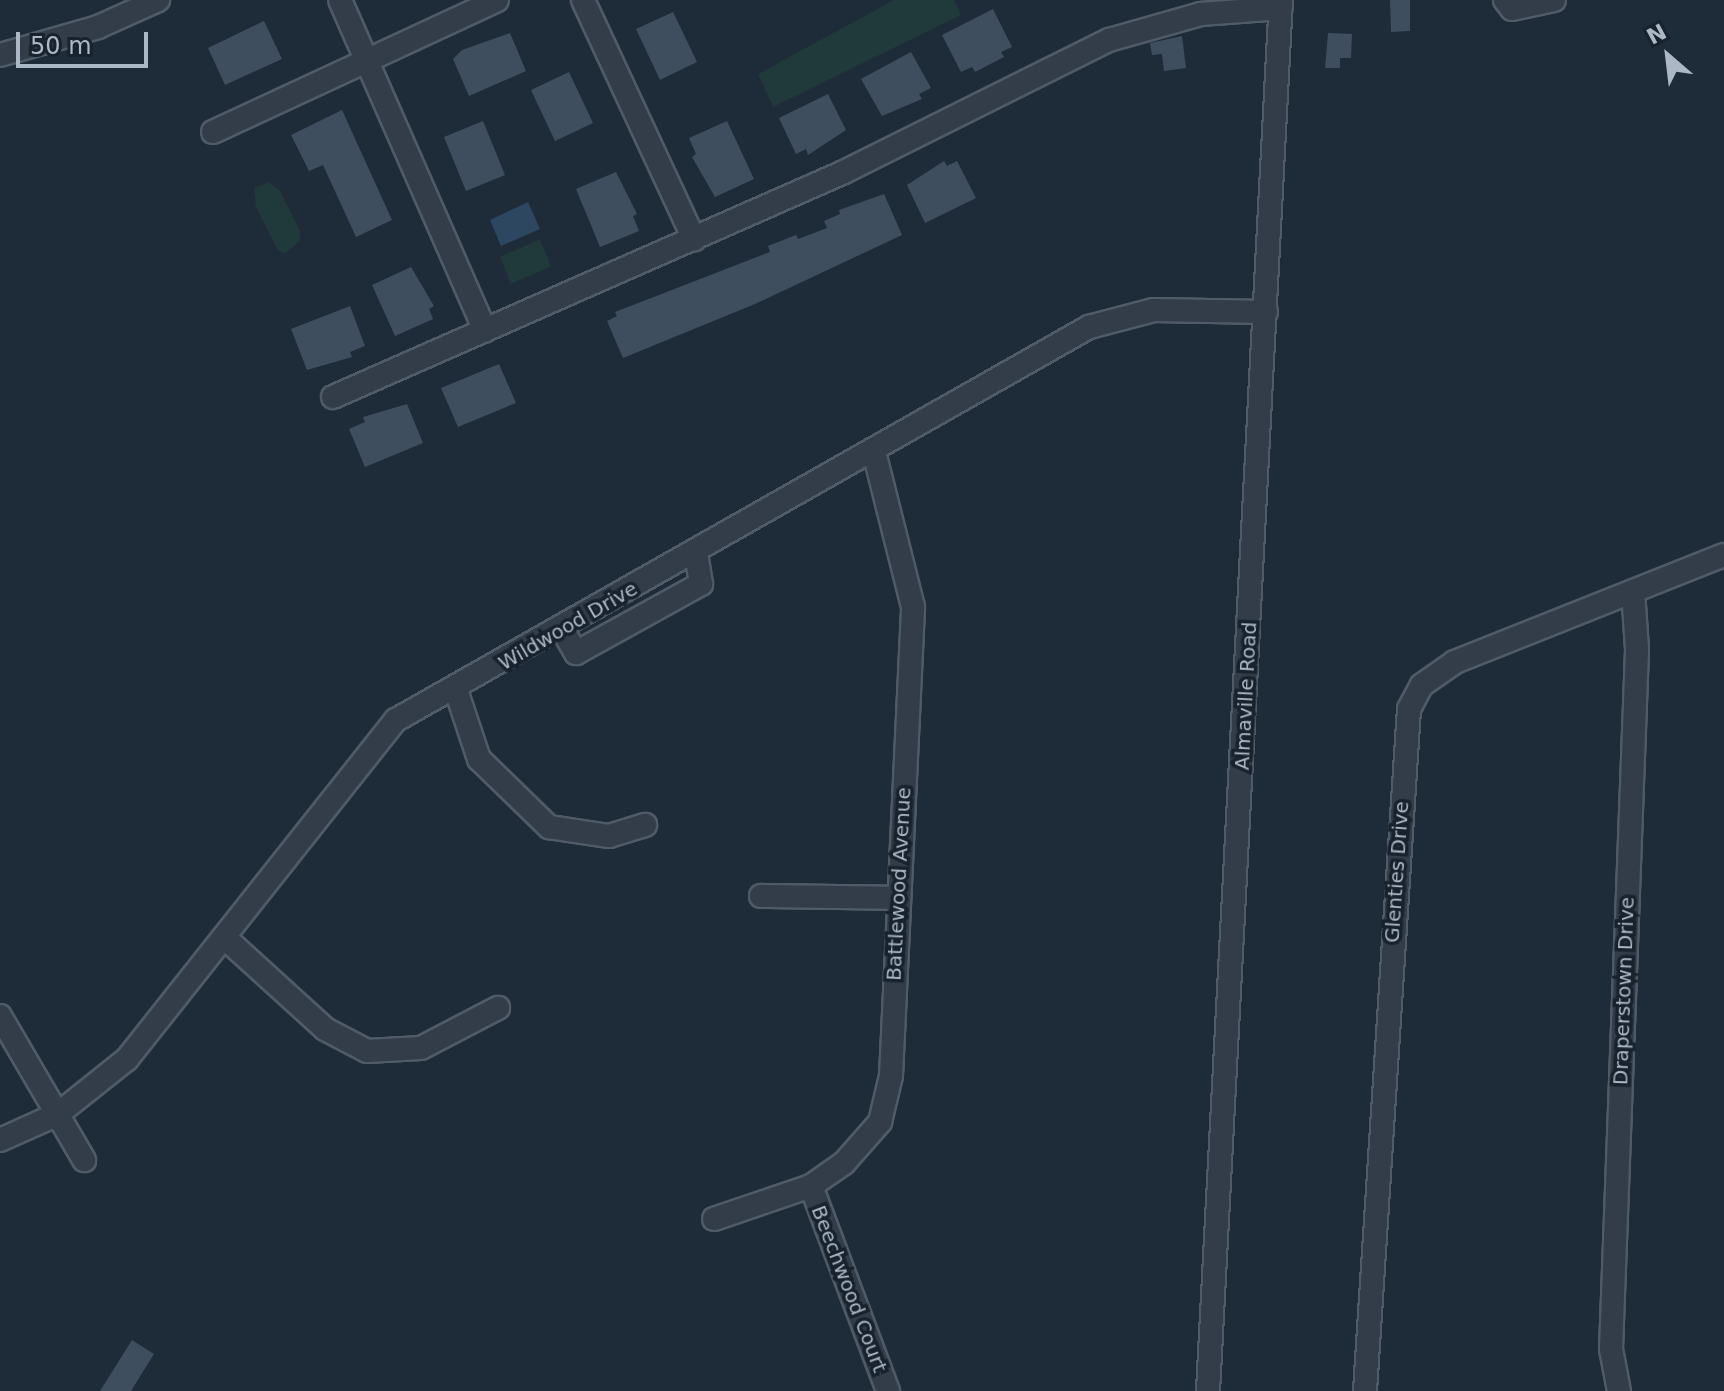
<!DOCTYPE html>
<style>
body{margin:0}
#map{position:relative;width:1724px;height:1391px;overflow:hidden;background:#1e2c39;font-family:"DejaVu Sans",sans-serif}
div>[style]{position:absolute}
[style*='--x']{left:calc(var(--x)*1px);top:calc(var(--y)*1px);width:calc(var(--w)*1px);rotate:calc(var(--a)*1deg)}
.green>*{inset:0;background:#20393a}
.water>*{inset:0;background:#2e4760}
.building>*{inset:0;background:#3f4e5e}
.roads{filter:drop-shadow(2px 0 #4f5b67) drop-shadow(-2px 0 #4f5b67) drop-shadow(0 2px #4f5b67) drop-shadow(0 -2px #4f5b67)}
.minor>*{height:22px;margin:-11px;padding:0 11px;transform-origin:11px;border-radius:11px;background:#323d49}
span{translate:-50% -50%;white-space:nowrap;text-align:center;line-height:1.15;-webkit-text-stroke:7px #17222d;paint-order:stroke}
.street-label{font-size:20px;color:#acb8c6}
.north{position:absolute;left:1628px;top:16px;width:80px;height:80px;-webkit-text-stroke:6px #17222d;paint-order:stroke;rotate:332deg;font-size:22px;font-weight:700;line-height:32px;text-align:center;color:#acb8c6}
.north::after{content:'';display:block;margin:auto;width:28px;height:36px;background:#acb8c6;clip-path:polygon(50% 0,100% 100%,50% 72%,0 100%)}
.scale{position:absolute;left:16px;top:32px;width:132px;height:36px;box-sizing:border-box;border:4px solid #acb8c6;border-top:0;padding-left:10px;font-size:24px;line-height:28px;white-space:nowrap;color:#acb8c6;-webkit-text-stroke:6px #17222d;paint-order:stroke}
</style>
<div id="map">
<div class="green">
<i style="clip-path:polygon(894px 0,954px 0,961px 15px,773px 107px,758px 74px)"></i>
<i style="clip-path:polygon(269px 182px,280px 191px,300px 231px,300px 241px,286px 253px,278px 251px,256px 207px,254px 188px)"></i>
<i style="clip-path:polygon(540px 239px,551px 266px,511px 284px,500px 257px)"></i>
</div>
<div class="water">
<i style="clip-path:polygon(528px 202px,540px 229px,501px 246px,490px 220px)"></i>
</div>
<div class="building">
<i style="clip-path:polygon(1390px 0,1410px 0,1410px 31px,1391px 32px)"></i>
<i style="clip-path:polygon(993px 9px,1012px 47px,1001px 52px,1004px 57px,975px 72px,972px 67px,961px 72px,942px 35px)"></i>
<i style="clip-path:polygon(673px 12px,697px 62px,660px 80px,636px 29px)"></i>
<i style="clip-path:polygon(264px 21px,282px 59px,225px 85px,208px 48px)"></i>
<i style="clip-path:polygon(510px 33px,526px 71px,469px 96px,453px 59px,462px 50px)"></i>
<i style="clip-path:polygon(1328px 33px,1352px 34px,1351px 58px,1340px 58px,1340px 68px,1325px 68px)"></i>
<i style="clip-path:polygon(1182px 36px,1186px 68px,1164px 71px,1162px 54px,1152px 55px,1150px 43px)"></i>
<i style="clip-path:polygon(911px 52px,931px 88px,919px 94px,922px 99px,882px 116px,861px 79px)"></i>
<i style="clip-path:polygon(569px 72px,593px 123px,555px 141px,531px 90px)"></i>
<i style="clip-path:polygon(828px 94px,846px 130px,808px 155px,806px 149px,796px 154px,779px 118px)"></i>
<i style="clip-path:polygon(342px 110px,392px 220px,356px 237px,323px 165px,309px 171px,291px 135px)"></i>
<i style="clip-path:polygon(483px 121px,505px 175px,466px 191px,444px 137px)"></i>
<i style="clip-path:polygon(727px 121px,754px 179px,715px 197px,692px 157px,696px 154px,689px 138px)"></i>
<i style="clip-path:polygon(944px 161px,947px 166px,957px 161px,976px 198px,925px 223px,907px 185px)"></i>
<i style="clip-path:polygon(616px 172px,637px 214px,633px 216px,639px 231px,600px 247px,576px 189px)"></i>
<i style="clip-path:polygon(884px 194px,902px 235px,755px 304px,623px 358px,607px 321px,617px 316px,615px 312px,770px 252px,768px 246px,796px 235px,798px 239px,827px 228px,824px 221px,840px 214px,839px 210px)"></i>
<i style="clip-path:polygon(411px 267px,434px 306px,429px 309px,433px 319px,395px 336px,372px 285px)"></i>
<i style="clip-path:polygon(350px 306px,365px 346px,350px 352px,352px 357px,307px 370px,291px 329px)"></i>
<i style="clip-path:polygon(499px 364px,516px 403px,458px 427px,441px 388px)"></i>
<i style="clip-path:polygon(407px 404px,423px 443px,365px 467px,349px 429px,365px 422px,363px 417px)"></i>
<i style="clip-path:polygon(132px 1340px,154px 1354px,131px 1391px,100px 1391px)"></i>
</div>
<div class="roads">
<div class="minor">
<i style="--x:340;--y:0;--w:361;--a:66.3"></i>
<i style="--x:583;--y:0;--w:264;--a:65.1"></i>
<i style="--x:1505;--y:0;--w:11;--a:52"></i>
<i style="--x:1512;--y:9;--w:43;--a:-12.1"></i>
<i style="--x:0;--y:55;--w:102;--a:-15.9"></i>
<i style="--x:98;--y:27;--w:66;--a:-24.2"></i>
<i style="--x:213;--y:132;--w:313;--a:-24.9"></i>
<i style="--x:333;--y:397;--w:558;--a:-23.76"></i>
<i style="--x:844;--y:172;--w:296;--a:-26.5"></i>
<i style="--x:1109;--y:40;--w:96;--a:-15.8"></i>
<i style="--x:1201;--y:14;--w:80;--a:-4.3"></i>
<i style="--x:562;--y:629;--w:28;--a:60"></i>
<i style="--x:576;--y:653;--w:143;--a:-28.9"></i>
<i style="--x:701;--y:584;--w:31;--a:-99"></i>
<i style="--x:456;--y:690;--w:73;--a:71.6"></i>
<i style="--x:479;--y:759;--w:98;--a:44.2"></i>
<i style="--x:549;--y:827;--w:61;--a:8.5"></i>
<i style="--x:609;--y:836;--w:38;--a:-17"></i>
<i style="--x:761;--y:896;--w:136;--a:0.8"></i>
<i style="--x:224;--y:937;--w:137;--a:42.3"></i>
<i style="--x:325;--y:1029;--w:47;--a:27.6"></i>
<i style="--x:367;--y:1051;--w:54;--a:-3.2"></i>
<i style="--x:421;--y:1048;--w:87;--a:-27.5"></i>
<i style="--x:0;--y:1016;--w:167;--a:59.7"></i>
<i style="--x:0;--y:1140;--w:64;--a:-24.1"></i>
<i style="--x:58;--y:1114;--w:88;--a:-38.6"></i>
<i style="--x:127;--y:1059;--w:433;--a:-51.6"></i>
<i style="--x:396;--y:720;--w:797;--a:-29.56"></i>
<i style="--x:1089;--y:327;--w:67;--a:-14.7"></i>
<i style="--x:1154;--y:310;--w:112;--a:1"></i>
<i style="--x:811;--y:1186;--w:219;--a:69.4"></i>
<i style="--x:714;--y:1219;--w:102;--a:-18.8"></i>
<i style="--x:811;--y:1186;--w:40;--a:-34.9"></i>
<i style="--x:844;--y:1163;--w:55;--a:-48.7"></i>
<i style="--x:880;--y:1122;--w:47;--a:-76.6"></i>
<i style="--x:891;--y:1076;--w:470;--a:-87.3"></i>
<i style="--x:913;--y:607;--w:160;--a:-104.1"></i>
<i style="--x:1208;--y:1391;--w:1393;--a:-87"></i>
<i style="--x:1365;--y:1391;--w:683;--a:-86.31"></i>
<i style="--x:1409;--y:709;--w:27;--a:-62"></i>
<i style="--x:1422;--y:685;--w:40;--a:-34.9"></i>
<i style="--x:1455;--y:662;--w:289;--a:-21.7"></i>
<i style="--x:1619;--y:1391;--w:43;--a:-100.8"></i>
<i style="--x:1611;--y:1349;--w:700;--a:-87.87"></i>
<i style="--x:1637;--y:649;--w:58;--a:-93.9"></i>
</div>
</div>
<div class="street-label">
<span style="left:568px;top:626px;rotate:-30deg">Wildwood Drive</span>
<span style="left:1246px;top:696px;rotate:-87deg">Almaville Road</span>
<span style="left:1397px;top:872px;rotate:-86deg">Glenties Drive</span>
<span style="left:899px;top:884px;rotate:-87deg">Battlewood Avenue</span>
<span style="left:1624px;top:991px;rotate:-88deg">Draperstown Drive</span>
<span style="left:849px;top:1289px;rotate:69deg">Beechwood Court</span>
</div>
<div class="north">N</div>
<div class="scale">50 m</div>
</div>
